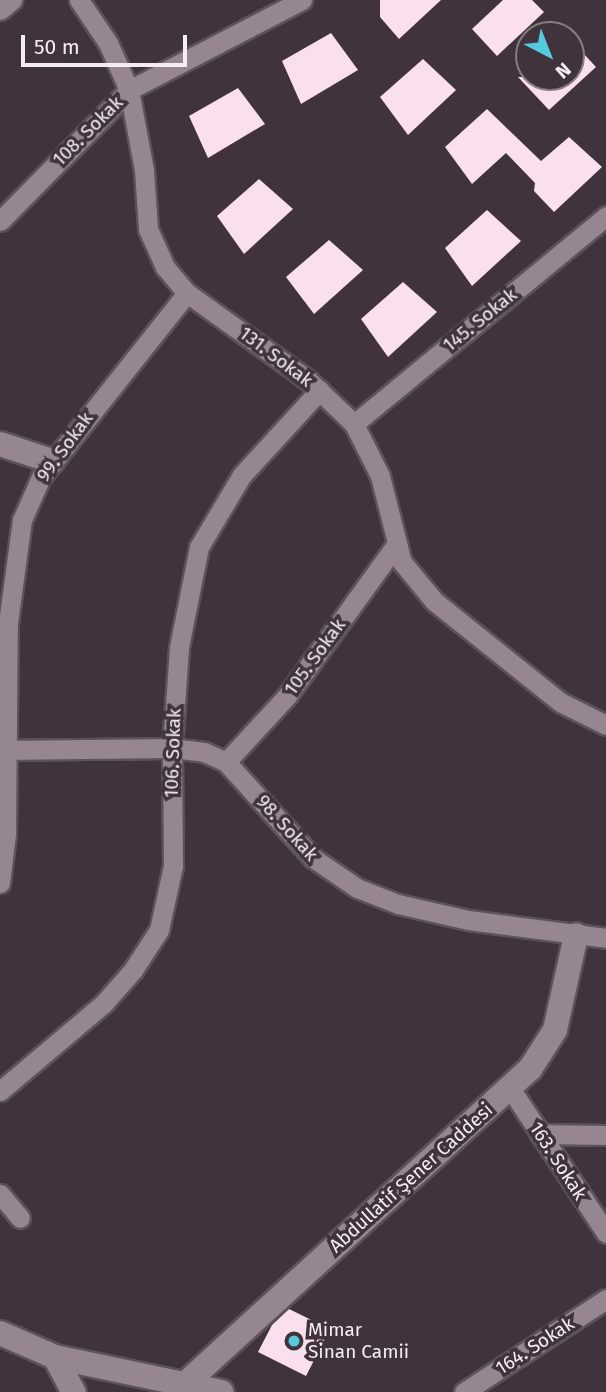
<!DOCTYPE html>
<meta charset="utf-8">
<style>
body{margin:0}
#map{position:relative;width:606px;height:1392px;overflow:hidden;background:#40333b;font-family:"Fira Sans",sans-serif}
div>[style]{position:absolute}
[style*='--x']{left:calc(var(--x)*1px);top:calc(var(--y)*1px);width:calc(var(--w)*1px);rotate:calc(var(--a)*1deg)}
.building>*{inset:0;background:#fae0ef}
.roads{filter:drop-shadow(2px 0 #5c5258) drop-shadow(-2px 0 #5c5258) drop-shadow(0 2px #5c5258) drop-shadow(0 -2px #5c5258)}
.minor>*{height:19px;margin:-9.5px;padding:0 9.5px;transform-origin:9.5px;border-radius:9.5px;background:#96868f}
.tertiary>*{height:24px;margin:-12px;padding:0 12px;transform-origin:12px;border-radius:12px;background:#96868f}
.dots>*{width:19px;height:19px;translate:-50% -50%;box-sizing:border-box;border:4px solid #40333b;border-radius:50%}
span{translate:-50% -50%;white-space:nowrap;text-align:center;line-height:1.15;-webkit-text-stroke:7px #40333b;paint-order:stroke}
.street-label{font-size:19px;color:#f6edf2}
.poi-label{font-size:19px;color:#f6edf2}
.left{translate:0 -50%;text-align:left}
.north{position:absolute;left:515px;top:21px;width:70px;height:70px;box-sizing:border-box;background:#40333b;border:2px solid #897d84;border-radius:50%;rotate:138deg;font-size:19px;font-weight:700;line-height:28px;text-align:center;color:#f6edf2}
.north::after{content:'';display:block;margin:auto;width:24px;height:32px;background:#55cadf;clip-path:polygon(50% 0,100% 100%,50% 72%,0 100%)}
.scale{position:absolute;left:21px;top:35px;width:166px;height:32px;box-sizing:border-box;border:4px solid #f6edf2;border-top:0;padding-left:9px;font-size:21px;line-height:24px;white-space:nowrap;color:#f6edf2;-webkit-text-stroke:5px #40333b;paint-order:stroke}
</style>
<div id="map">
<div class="building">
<i style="clip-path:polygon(380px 0,441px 0,399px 39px,380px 17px)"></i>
<i style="clip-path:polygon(503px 0,532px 0,544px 12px,497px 56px,472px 29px)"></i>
<i style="clip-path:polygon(331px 33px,358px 70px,301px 104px,282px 61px)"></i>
<i style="clip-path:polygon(571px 40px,596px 67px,549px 110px,518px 77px,571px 77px)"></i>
<i style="clip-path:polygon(423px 59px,456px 90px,408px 135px,380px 97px)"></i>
<i style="clip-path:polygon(238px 88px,265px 124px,208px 158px,189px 116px)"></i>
<i style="clip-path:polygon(487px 109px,541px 161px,569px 137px,602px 167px,554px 212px,534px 191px,535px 183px,506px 153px,472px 184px,445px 147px)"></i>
<i style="clip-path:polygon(259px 179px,293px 209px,244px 254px,217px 216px)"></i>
<i style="clip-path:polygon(487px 210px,521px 241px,472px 286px,445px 248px)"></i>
<i style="clip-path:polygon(329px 240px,363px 270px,314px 314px,286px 277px)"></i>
<i style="clip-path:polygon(403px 282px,437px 312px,388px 357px,361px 319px)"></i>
<i style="clip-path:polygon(289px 1309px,330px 1329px,306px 1376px,258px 1352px,272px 1325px)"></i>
</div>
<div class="roads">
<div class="minor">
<i style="--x:79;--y:0;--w:52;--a:56"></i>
<i style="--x:108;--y:43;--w:51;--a:65.9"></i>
<i style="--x:129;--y:90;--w:81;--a:79.4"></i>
<i style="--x:144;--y:170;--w:59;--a:86.1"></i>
<i style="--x:148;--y:229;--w:42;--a:65.9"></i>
<i style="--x:165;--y:267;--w:34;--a:50"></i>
<i style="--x:187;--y:293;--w:149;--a:35.7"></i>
<i style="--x:308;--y:380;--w:64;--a:43.7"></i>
<i style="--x:354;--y:424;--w:58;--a:63.4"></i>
<i style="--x:380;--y:476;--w:89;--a:75.7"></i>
<i style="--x:402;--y:562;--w:50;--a:50.6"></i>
<i style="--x:434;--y:601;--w:161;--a:38.7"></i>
<i style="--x:560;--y:702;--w:51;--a:26.6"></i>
<i style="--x:0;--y:10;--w:16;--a:-40"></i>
<i style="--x:0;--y:221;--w:184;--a:-45.4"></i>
<i style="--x:129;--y:90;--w:195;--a:-27.5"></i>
<i style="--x:354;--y:424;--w:327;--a:-39.5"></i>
<i style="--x:0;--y:750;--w:172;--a:-0.7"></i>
<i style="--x:172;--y:748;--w:32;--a:7"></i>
<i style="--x:204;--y:752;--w:24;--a:24"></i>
<i style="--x:226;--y:762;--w:130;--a:47.8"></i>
<i style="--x:313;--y:858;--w:53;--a:34.3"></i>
<i style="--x:357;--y:888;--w:44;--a:21.3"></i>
<i style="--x:398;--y:904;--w:72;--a:12.9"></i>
<i style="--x:468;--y:920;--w:139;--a:7.4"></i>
<i style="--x:226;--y:762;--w:90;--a:-47.3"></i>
<i style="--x:287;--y:696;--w:186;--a:-54.2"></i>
<i style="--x:0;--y:883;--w:49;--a:-83"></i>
<i style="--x:6;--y:834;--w:211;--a:-89.5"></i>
<i style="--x:8;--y:623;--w:104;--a:-82.3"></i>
<i style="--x:22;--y:520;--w:47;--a:-66.2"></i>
<i style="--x:41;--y:477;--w:235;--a:-51.6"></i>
<i style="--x:510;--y:1088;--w:174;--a:56.5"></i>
<i style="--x:0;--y:1091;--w:136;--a:-40.2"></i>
<i style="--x:104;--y:1003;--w:44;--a:-48.7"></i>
<i style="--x:133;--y:970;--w:48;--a:-57"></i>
<i style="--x:159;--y:930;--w:66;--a:-77.7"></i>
<i style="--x:173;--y:866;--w:118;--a:-90.5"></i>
<i style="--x:172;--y:748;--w:101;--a:-86"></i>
<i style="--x:179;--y:647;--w:102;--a:-78.7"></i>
<i style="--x:199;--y:547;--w:84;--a:-59.2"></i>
<i style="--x:242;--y:475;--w:115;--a:-47.5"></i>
<i style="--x:540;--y:1134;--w:66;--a:0.9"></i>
<i style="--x:0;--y:1194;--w:31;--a:50"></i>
<i style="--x:464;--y:1392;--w:170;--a:-33.2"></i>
</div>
<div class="tertiary">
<i style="--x:0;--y:444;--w:55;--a:18.1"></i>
<i style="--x:0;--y:1333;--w:60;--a:23.6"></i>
<i style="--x:55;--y:1357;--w:170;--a:11.9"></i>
<i style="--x:55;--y:1357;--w:40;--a:62"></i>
<i style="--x:186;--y:1383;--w:466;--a:-42.4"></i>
<i style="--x:530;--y:1069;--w:46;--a:-57.3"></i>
<i style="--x:555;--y:1030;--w:97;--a:-77.5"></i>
</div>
</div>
<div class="dots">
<i style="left:294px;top:1341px;background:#55cadf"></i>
</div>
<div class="street-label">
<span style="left:88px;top:131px;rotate:-45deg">108. Sokak</span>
<span style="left:480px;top:320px;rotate:-39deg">145. Sokak</span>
<span style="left:276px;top:357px;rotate:37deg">131. Sokak</span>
<span style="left:65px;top:447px;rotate:-54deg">99. Sokak</span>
<span style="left:315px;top:657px;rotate:-54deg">105. Sokak</span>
<span style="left:173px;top:753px;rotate:-88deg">106. Sokak</span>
<span style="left:287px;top:828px;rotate:48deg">98. Sokak</span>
<span style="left:558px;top:1161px;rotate:57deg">163. Sokak</span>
<span style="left:411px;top:1178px;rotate:-42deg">Abdullatif Şener Caddesi</span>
<span style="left:535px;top:1346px;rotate:-33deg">164. Sokak</span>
</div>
<div class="poi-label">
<span class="left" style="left:308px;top:1341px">Mimar<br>Sinan Camii</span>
</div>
<div class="north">N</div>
<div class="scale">50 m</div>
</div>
